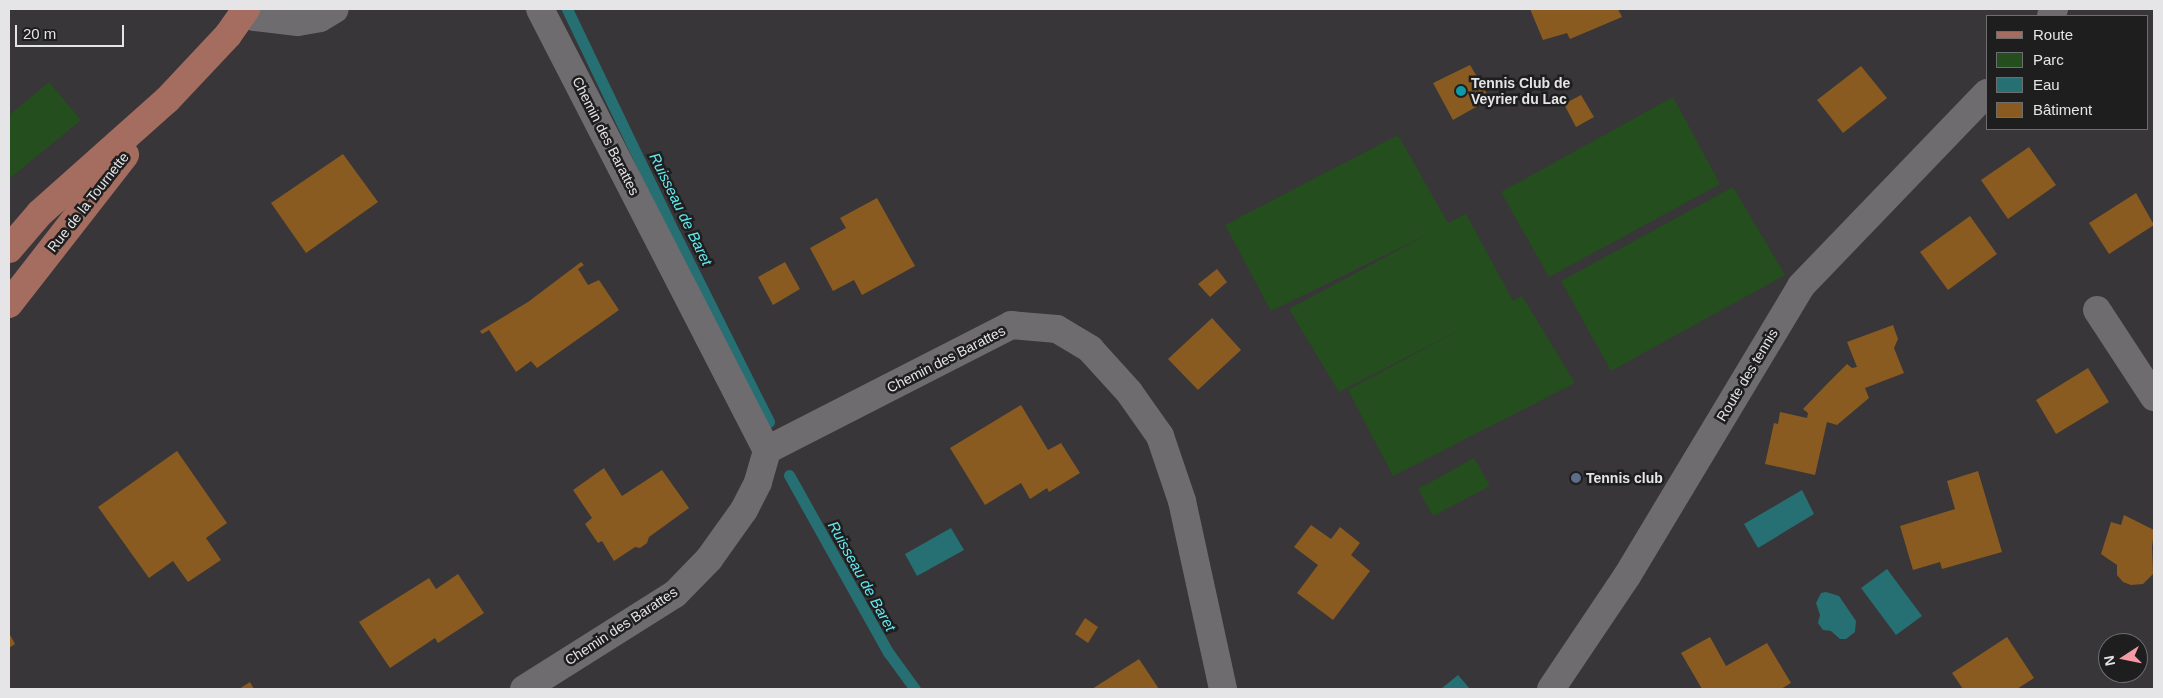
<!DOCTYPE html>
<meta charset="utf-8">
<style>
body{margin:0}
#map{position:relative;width:2163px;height:698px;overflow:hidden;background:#383639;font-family:Helvetica,sans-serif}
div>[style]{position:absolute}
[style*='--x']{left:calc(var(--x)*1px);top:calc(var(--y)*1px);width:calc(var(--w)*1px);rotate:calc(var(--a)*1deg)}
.green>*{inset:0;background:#244e1d}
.water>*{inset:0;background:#267073}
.stream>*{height:11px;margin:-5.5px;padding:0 5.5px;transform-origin:5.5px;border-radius:5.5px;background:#267073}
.building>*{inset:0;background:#895b20}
.minor>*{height:28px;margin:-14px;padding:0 14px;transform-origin:14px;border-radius:14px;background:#6e6c6f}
.major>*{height:28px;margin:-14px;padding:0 14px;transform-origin:14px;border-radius:14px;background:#a56d60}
.dots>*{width:14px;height:14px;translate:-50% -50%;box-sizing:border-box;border:2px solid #1f1e1f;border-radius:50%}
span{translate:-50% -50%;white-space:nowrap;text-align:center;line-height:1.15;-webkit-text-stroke:5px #1f1e1f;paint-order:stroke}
.poi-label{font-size:14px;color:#e5e4e6;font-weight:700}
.left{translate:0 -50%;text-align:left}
.street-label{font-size:14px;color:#e5e4e6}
.water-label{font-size:15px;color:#62ecf2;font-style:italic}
.frame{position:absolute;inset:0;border:10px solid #e5e4e6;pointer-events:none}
.legend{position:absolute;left:1986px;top:15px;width:162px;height:115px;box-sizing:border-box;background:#1f1e1f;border:1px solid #6e6d6f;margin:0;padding:6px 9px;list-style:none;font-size:15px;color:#e5e4e6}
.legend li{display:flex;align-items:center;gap:10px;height:25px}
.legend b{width:25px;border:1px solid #6e6d6f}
.north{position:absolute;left:2098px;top:633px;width:50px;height:50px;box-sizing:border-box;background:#1f1e1f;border:1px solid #6e6d6f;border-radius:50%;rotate:259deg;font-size:14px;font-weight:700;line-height:20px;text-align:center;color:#e5e4e6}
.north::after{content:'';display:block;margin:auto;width:18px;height:22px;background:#f49aa5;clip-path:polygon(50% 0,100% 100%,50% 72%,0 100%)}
.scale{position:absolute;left:15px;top:25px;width:109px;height:22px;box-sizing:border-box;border:2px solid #e5e4e6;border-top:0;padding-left:6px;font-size:15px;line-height:18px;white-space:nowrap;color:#e5e4e6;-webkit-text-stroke:4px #1f1e1f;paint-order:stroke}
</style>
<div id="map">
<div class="green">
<i style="clip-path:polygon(49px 82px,81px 120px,9px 179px,9px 115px)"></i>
<i style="clip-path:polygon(1673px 97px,1720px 184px,1549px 277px,1501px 192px)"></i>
<i style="clip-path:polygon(1398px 135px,1448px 223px,1466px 214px,1513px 301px,1522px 296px,1575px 383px,1393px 476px,1348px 390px,1465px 327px,1339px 392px,1289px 309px,1428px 234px,1271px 311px,1225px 225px)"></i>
<i style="clip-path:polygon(1733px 187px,1785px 275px,1611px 371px,1561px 281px)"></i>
<i style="clip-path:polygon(1474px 458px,1490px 486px,1433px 516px,1418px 489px)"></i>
</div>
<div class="water">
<i style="clip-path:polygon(1802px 490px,1814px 514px,1758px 548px,1744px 524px)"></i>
<i style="clip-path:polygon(951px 528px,964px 550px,917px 576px,905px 554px)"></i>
<i style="clip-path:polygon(1887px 569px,1922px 616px,1896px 635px,1861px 588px)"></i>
<i style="clip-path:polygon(1826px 592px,1839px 596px,1856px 621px,1855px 632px,1846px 639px,1840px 639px,1831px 631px,1823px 630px,1818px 623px,1820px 615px,1816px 603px,1821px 593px)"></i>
<i style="clip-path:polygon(1458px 675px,1470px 689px,1441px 689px)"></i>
</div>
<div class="stream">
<i style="--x:567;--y:9;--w:250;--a:64.4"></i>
<i style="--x:675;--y:234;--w:210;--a:63.4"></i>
<i style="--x:789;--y:475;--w:203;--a:60.8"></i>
<i style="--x:888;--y:652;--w:46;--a:53.9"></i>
</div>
<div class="building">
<i style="clip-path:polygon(1530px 9px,1618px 9px,1622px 17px,1570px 39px,1567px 33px,1543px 40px)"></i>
<i style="clip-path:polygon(1470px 65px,1490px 99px,1453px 120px,1433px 83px)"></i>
<i style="clip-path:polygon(1861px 66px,1887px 98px,1843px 133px,1817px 100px)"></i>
<i style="clip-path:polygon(1581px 95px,1594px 117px,1576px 127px,1564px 104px)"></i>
<i style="clip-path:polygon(2029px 147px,2056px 185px,2008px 219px,1981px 180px)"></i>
<i style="clip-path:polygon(343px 154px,378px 202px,306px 253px,271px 203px)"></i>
<i style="clip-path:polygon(2136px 193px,2154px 225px,2109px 254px,2089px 223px)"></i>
<i style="clip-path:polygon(877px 198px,915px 266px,862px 295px,854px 280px,833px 291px,810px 248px,846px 228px,840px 218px)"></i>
<i style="clip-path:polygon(1970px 216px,1997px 254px,1948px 290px,1920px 252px)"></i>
<i style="clip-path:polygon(581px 262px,584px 265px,578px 269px,588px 285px,599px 280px,619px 310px,537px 368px,531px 361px,516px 372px,489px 330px,482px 334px,480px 331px,528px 302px)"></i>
<i style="clip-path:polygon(785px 262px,800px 289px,773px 305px,758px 277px)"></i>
<i style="clip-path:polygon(1217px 269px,1227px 282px,1210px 297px,1198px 284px)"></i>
<i style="clip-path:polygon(1212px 318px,1241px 350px,1198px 390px,1168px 359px)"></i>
<i style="clip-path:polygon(1893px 325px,1898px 339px,1894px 348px,1904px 373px,1865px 388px,1869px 398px,1837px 425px,1827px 422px,1815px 475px,1765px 464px,1774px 423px,1778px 424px,1780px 412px,1807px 418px,1808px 413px,1803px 409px,1827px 384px,1847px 364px,1852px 368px,1857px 367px,1847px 342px)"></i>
<i style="clip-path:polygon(2088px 368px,2109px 402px,2056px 434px,2036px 400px)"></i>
<i style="clip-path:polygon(1021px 405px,1048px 450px,1061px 443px,1080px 473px,1049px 492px,1047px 488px,1030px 499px,1021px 483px,985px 505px,950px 448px)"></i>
<i style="clip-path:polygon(177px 451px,227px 523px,206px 538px,221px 560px,188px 582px,173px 561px,149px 578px,98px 507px)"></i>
<i style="clip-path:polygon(604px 468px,622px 496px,662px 470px,689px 508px,649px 537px,647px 543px,640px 548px,635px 547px,614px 561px,602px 541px,598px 543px,585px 524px,592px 518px,573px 490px)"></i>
<i style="clip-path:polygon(1978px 471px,2002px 552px,1942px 569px,1940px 562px,1913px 570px,1900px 526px,1955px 509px,1947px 481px)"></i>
<i style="clip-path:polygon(2124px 515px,2154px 530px,2152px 547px,2153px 574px,2143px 584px,2131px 585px,2123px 582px,2117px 575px,2117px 565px,2101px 554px,2111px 522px,2121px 525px)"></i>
<i style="clip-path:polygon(1311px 525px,1331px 539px,1340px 527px,1360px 543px,1351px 555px,1370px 571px,1333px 620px,1297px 593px,1318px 565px,1294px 547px)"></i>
<i style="clip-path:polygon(458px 574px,484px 613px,438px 643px,435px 638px,390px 668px,359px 622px,429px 578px,436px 589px)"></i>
<i style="clip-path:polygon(1085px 618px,1098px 627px,1088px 643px,1075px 634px)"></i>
<i style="clip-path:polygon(9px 633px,15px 644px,9px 648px)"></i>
<i style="clip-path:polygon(1710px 637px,1726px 666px,1767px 643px,1791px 683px,1781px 689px,1702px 689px,1681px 653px)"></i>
<i style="clip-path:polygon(2007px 637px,2034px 678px,2017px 689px,1963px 689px,1952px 673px)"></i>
<i style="clip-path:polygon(1139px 659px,1159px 689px,1092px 689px)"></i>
<i style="clip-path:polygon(250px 682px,254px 689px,239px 689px)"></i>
</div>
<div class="minor">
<i style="--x:540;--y:9;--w:496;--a:62.8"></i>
<i style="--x:2051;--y:16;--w:8;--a:-67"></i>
<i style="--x:254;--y:17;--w:44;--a:6.5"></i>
<i style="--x:298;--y:22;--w:22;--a:-10"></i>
<i style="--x:320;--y:18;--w:17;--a:-31"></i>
<i style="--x:2097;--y:310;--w:104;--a:56.8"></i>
<i style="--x:524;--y:689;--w:178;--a:-32.2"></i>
<i style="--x:675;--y:594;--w:49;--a:-45.8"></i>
<i style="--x:709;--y:559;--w:60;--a:-54.5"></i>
<i style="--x:744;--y:510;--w:31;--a:-63"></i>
<i style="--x:758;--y:482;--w:33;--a:-74"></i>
<i style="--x:767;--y:450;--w:274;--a:-27.1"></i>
<i style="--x:1011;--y:325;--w:46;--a:5"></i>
<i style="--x:1057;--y:329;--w:39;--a:31"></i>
<i style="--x:1090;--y:349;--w:58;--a:47.8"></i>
<i style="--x:1129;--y:392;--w:54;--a:54.8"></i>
<i style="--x:1160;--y:436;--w:69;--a:71.3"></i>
<i style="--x:1182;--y:501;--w:192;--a:77.7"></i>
<i style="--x:1551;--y:689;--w:136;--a:-56.1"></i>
<i style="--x:1627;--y:576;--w:338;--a:-59"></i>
<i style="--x:1801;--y:286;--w:268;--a:-46.1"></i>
</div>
<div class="major">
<i style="--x:9;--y:249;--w:48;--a:-49.3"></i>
<i style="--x:40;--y:213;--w:170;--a:-41.7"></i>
<i style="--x:167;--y:100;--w:89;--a:-46.8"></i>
<i style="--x:228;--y:35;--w:32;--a:-55"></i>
<i style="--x:9;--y:304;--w:189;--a:-52.1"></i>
</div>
<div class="dots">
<i style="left:1461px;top:91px;background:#0f9aa8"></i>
<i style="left:1576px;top:478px;background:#5c6f8a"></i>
</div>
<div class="poi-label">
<span class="left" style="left:1471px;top:91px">Tennis Club de<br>Veyrier du Lac</span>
<span class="left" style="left:1586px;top:478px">Tennis club</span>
</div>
<div class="street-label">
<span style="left:606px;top:136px;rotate:63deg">Chemin des Barattes</span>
<span style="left:88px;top:202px;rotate:-52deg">Rue de la Tournette</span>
<span style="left:946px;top:359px;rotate:-27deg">Chemin des Barattes</span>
<span style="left:1747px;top:375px;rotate:-59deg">Route des tennis</span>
<span style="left:621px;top:626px;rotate:-33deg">Chemin des Barattes</span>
</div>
<div class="water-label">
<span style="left:681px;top:209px;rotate:64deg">Ruisseau de Baret</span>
<span style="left:862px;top:576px;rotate:61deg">Ruisseau de Baret</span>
</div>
<div class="frame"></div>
<ul class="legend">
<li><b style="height:6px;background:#a56d60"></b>Route</li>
<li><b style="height:14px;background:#244e1d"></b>Parc</li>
<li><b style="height:14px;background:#267073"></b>Eau</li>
<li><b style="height:14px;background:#895b20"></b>Bâtiment</li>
</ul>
<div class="north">N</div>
<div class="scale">20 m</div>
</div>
